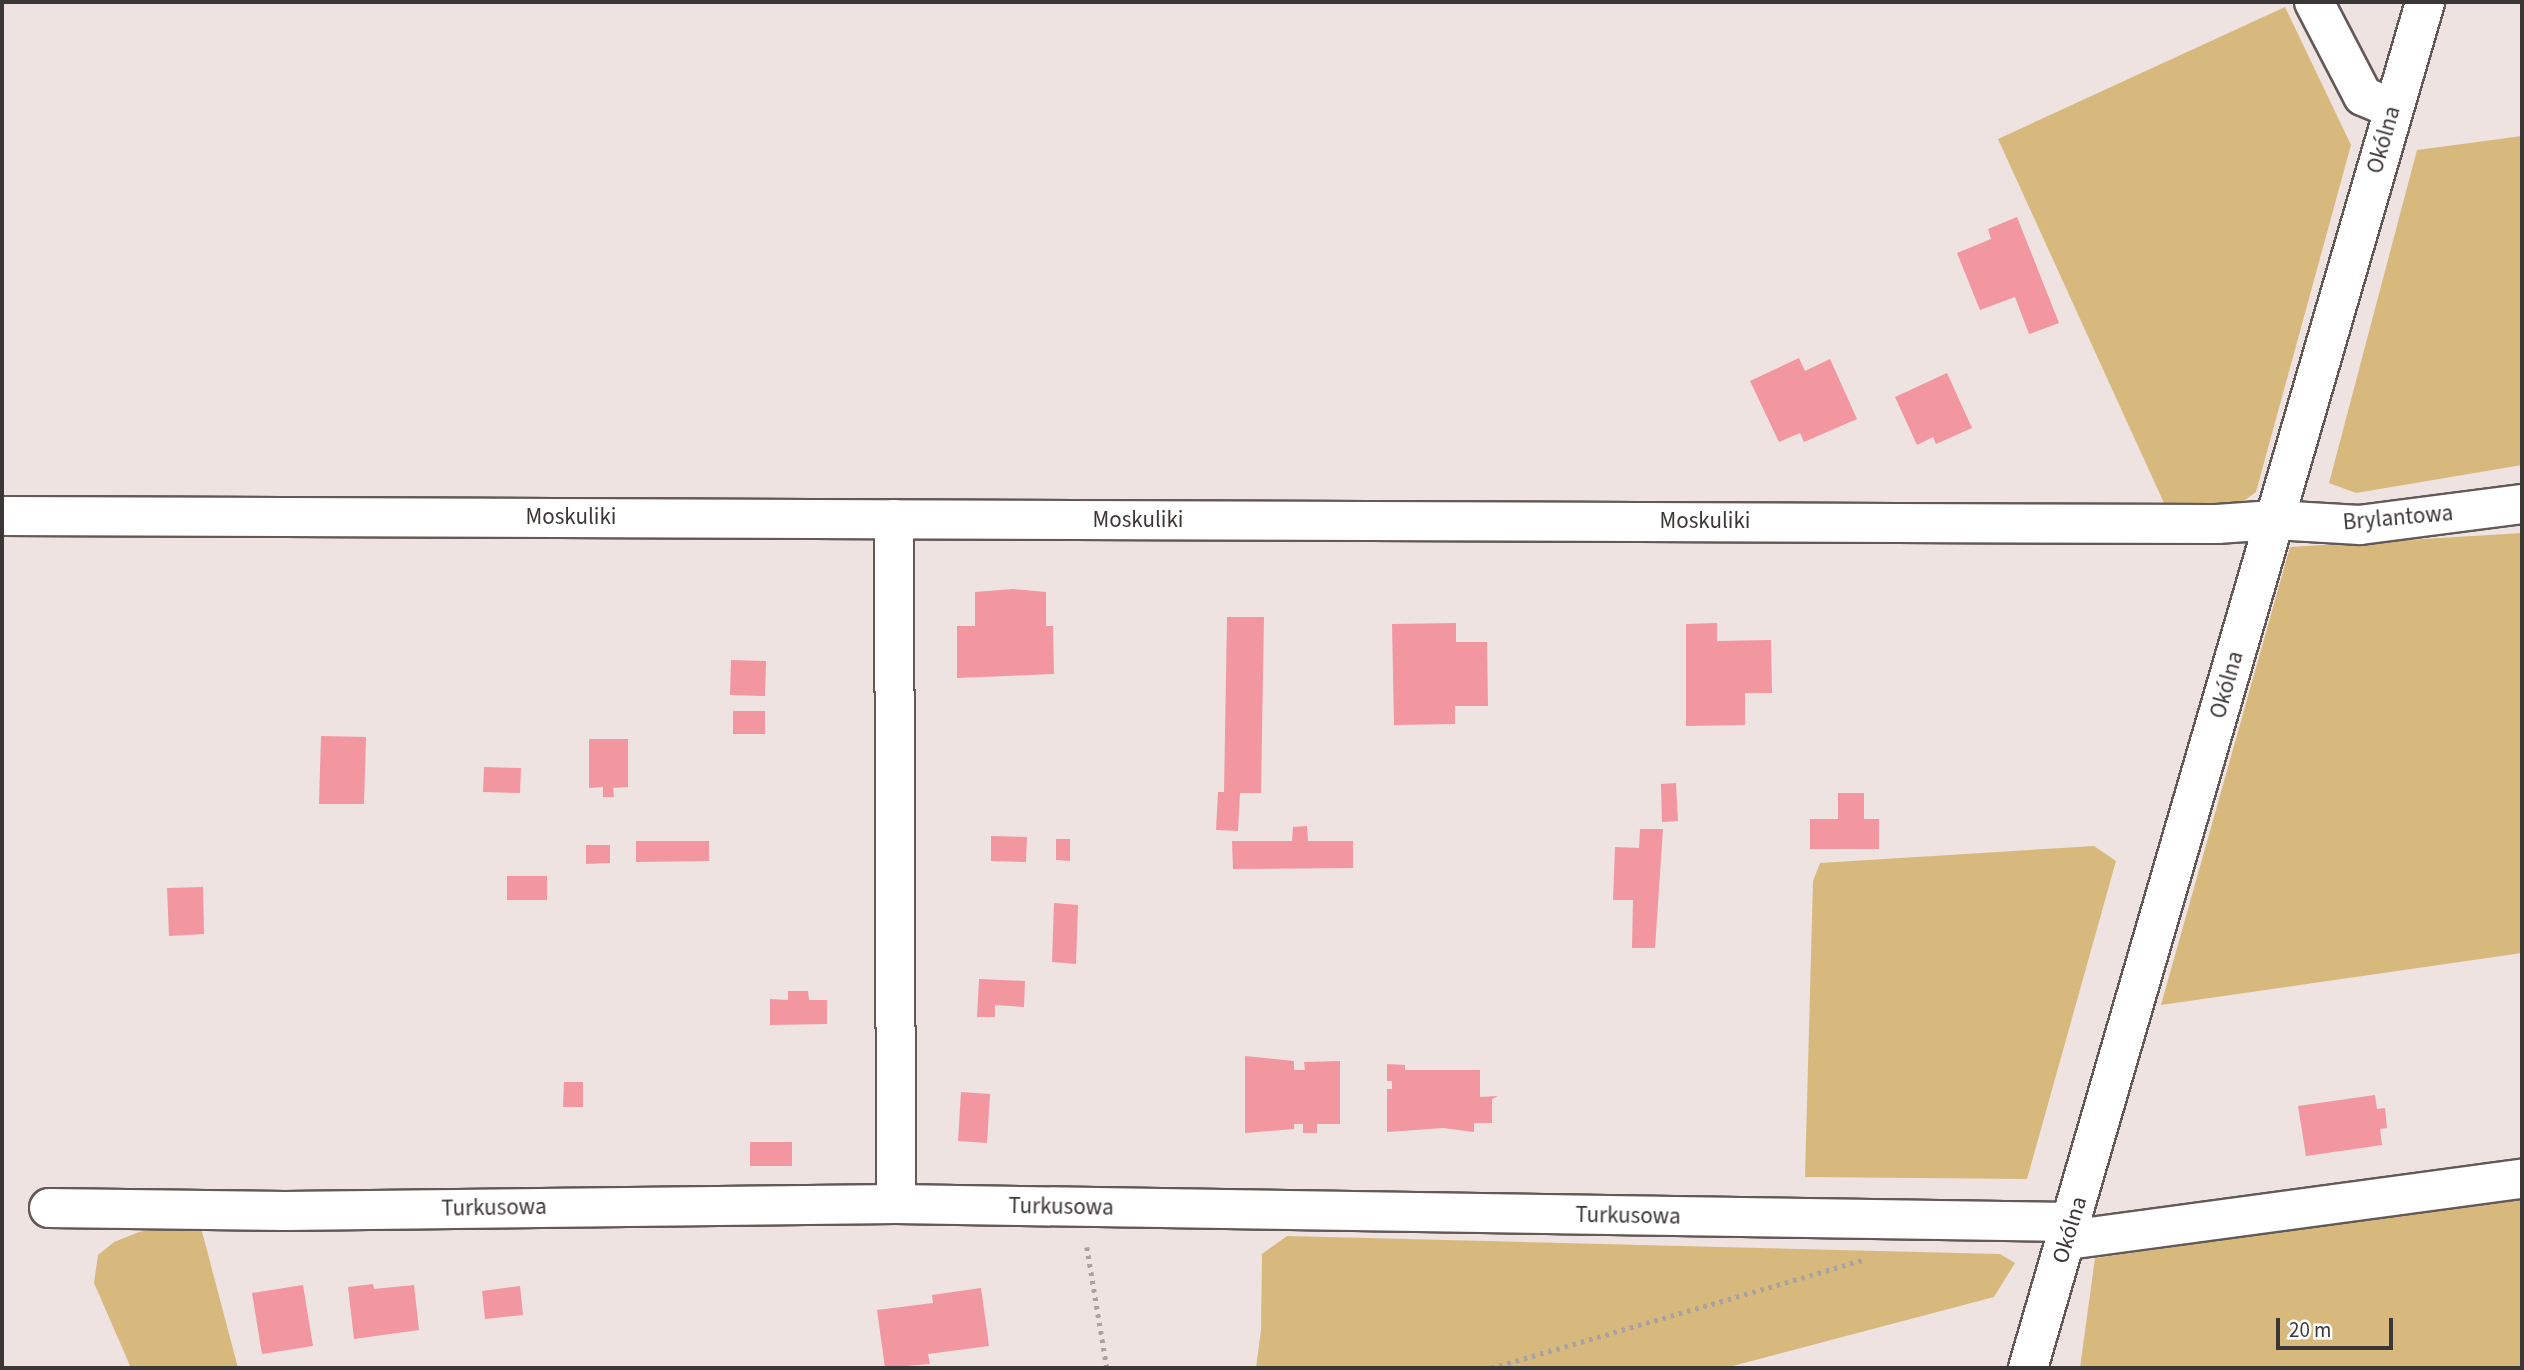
<!DOCTYPE html>
<meta charset="utf-8">
<style>
body{margin:0}
#map{position:relative;width:2524px;height:1370px;overflow:hidden;background:#eee3e0;font-family:"Source Sans 3",sans-serif}
div>[style]{position:absolute}
[style*='--x']{left:calc(var(--x)*1px);top:calc(var(--y)*1px);width:calc(var(--w)*1px);rotate:calc(var(--a)*1deg)}
.green>*{inset:0;background:#d7b97e}
.building>*{inset:0;background:#f296a0}
.path>*{height:4.5px;margin-top:-2.25px;transform-origin:0;background:repeating-linear-gradient(90deg,#aaa2a0 0 3.5px,transparent 0 8.5px)}
.roads{filter:drop-shadow(2px 0 #635a57) drop-shadow(-2px 0 #635a57) drop-shadow(0 2px #635a57) drop-shadow(0 -2px #635a57)}
.minor>*{height:38px;margin:-19px;padding:0 19px;transform-origin:19px;border-radius:19px;background:#fff}
span{translate:-50% -50%;white-space:nowrap;text-align:center;line-height:1.15;-webkit-text-stroke:5px #fff;paint-order:stroke}
.street-label{font-size:23px;color:#3b3736}
.frame{position:absolute;inset:0;border:4px solid #3b3736;pointer-events:none}
.scale{position:absolute;left:2276px;top:1318px;width:117px;height:32px;box-sizing:border-box;border:4px solid #3b3736;border-top:0;padding-left:9px;font-size:21px;line-height:24px;white-space:nowrap;color:#3b3736;-webkit-text-stroke:5px #fff;paint-order:stroke}
</style>
<div id="map">
<div class="green">
<i style="clip-path:polygon(2285px 7px,2351px 145px,2256px 492px,2238px 505px,2164px 503px,1998px 139px)"></i>
<i style="clip-path:polygon(2522px 136px,2522px 465px,2356px 493px,2329px 483px,2417px 150px)"></i>
<i style="clip-path:polygon(2522px 533px,2522px 953px,2161px 1005px,2290px 547px)"></i>
<i style="clip-path:polygon(2094px 846px,2116px 861px,2027px 1179px,1805px 1177px,1813px 881px,1820px 863px)"></i>
<i style="clip-path:polygon(2522px 1198px,2522px 1368px,2080px 1368px,2095px 1258px)"></i>
<i style="clip-path:polygon(199px 1220px,238px 1368px,131px 1368px,94px 1283px,98px 1255px,114px 1242px,139px 1232px)"></i>
<i style="clip-path:polygon(1287px 1236px,2000px 1254px,2015px 1263px,1994px 1297px,1725px 1368px,1256px 1368px,1261px 1330px,1262px 1254px)"></i>
</div>
<div class="building">
<i style="clip-path:polygon(2017px 217px,2059px 323px,2029px 334px,2015px 297px,1980px 310px,1957px 253px,1991px 239px,1988px 229px)"></i>
<i style="clip-path:polygon(1799px 358px,1805px 371px,1830px 359px,1857px 419px,1804px 442px,1800px 433px,1779px 442px,1750px 381px)"></i>
<i style="clip-path:polygon(1947px 373px,1972px 428px,1936px 444px,1933px 437px,1917px 445px,1895px 397px)"></i>
<i style="clip-path:polygon(1013px 589px,1046px 592px,1046px 626px,1053px 626px,1054px 674px,957px 678px,957px 626px,975px 626px,975px 592px)"></i>
<i style="clip-path:polygon(1227px 617px,1264px 617px,1261px 793px,1240px 793px,1238px 831px,1216px 830px,1218px 792px,1224px 792px)"></i>
<i style="clip-path:polygon(1456px 623px,1456px 642px,1487px 642px,1488px 706px,1455px 706px,1455px 724px,1394px 725px,1392px 624px)"></i>
<i style="clip-path:polygon(1717px 623px,1717px 641px,1771px 640px,1772px 693px,1745px 693px,1745px 725px,1686px 726px,1686px 624px)"></i>
<i style="clip-path:polygon(731px 660px,766px 661px,765px 696px,730px 695px)"></i>
<i style="clip-path:polygon(733px 711px,765px 711px,765px 734px,733px 734px)"></i>
<i style="clip-path:polygon(321px 736px,366px 737px,364px 804px,319px 804px)"></i>
<i style="clip-path:polygon(589px 739px,628px 739px,628px 787px,613px 788px,614px 797px,603px 797px,603px 787px,589px 788px)"></i>
<i style="clip-path:polygon(484px 767px,521px 768px,520px 793px,483px 792px)"></i>
<i style="clip-path:polygon(1676px 783px,1678px 821px,1662px 822px,1661px 784px)"></i>
<i style="clip-path:polygon(1838px 793px,1864px 793px,1864px 819px,1879px 819px,1879px 849px,1810px 849px,1810px 819px,1838px 819px)"></i>
<i style="clip-path:polygon(1307px 826px,1308px 841px,1353px 841px,1353px 868px,1233px 869px,1232px 841px,1292px 841px,1293px 827px)"></i>
<i style="clip-path:polygon(1640px 829px,1663px 829px,1655px 948px,1632px 948px,1633px 900px,1613px 900px,1615px 847px,1639px 848px)"></i>
<i style="clip-path:polygon(991px 836px,1027px 837px,1026px 862px,991px 861px)"></i>
<i style="clip-path:polygon(1056px 839px,1070px 839px,1070px 861px,1056px 860px)"></i>
<i style="clip-path:polygon(636px 841px,709px 841px,709px 861px,636px 862px)"></i>
<i style="clip-path:polygon(586px 845px,610px 845px,610px 863px,586px 864px)"></i>
<i style="clip-path:polygon(507px 876px,547px 876px,547px 900px,507px 900px)"></i>
<i style="clip-path:polygon(203px 887px,204px 934px,169px 936px,167px 888px)"></i>
<i style="clip-path:polygon(1054px 903px,1078px 905px,1076px 964px,1052px 962px)"></i>
<i style="clip-path:polygon(979px 979px,1025px 981px,1024px 1007px,995px 1005px,995px 1017px,977px 1017px)"></i>
<i style="clip-path:polygon(788px 991px,808px 991px,809px 1000px,827px 1000px,827px 1024px,770px 1025px,770px 999px,788px 1000px)"></i>
<i style="clip-path:polygon(1245px 1056px,1294px 1061px,1294px 1070px,1305px 1070px,1304px 1062px,1340px 1061px,1340px 1124px,1317px 1124px,1317px 1133px,1303px 1133px,1303px 1124px,1294px 1124px,1294px 1129px,1245px 1133px)"></i>
<i style="clip-path:polygon(1387px 1064px,1405px 1065px,1405px 1070px,1480px 1070px,1480px 1097px,1498px 1096px,1492px 1099px,1492px 1123px,1474px 1123px,1474px 1132px,1443px 1128px,1387px 1132px,1387px 1089px,1392px 1089px,1392px 1081px,1387px 1081px)"></i>
<i style="clip-path:polygon(564px 1082px,583px 1082px,583px 1107px,563px 1107px)"></i>
<i style="clip-path:polygon(961px 1092px,990px 1094px,987px 1143px,958px 1141px)"></i>
<i style="clip-path:polygon(2375px 1095px,2377px 1109px,2385px 1108px,2387px 1128px,2380px 1129px,2382px 1145px,2306px 1156px,2298px 1106px)"></i>
<i style="clip-path:polygon(750px 1142px,792px 1142px,792px 1166px,750px 1166px)"></i>
<i style="clip-path:polygon(373px 1284px,374px 1289px,414px 1285px,419px 1330px,354px 1339px,348px 1287px)"></i>
<i style="clip-path:polygon(303px 1285px,313px 1346px,262px 1354px,252px 1293px)"></i>
<i style="clip-path:polygon(520px 1286px,523px 1315px,485px 1319px,482px 1291px)"></i>
<i style="clip-path:polygon(981px 1288px,989px 1346px,928px 1354px,930px 1364px,885px 1368px,877px 1310px,933px 1303px,932px 1295px)"></i>
</div>
<div class="path">
<i style="--x:1087;--y:1247;--w:123;--a:80.6"></i>
<i style="--x:1491;--y:1368;--w:387;--a:-16.2"></i>
</div>
<div class="roads">
<div class="minor">
<i style="--x:2314;--y:2;--w:106;--a:62.5"></i>
<i style="--x:2363;--y:96;--w:33;--a:23"></i>
<i style="--x:2;--y:516;--w:2215;--a:0.21"></i>
<i style="--x:2217;--y:524;--w:57;--a:-4"></i>
<i style="--x:2274;--y:520;--w:86;--a:3.3"></i>
<i style="--x:2360;--y:525;--w:163;--a:-7.4"></i>
<i style="--x:894;--y:519;--w:685;--a:89.83"></i>
<i style="--x:49;--y:1208;--w:236;--a:0.7"></i>
<i style="--x:285;--y:1211;--w:611;--a:-0.66"></i>
<i style="--x:896;--y:1204;--w:1177;--a:0.88"></i>
<i style="--x:2068;--y:1240;--w:458;--a:-7.7"></i>
<i style="--x:2028;--y:1368;--w:1423;--a:-73.79"></i>
</div>
</div>
<div class="street-label">
<span style="left:2384px;top:140px;rotate:-74deg">Okólna</span>
<span style="left:571px;top:517px">Moskuliki</span>
<span style="left:2398px;top:518px;rotate:-5deg">Brylantowa</span>
<span style="left:1138px;top:520px">Moskuliki</span>
<span style="left:1705px;top:521px">Moskuliki</span>
<span style="left:2227px;top:685px;rotate:-74deg">Okólna</span>
<span style="left:1061px;top:1207px;rotate:1deg">Turkusowa</span>
<span style="left:494px;top:1208px;rotate:-1deg">Turkusowa</span>
<span style="left:1628px;top:1216px;rotate:1deg">Turkusowa</span>
<span style="left:2070px;top:1230px;rotate:-73deg">Okólna</span>
</div>
<div class="frame"></div>
<div class="scale">20 m</div>
</div>
